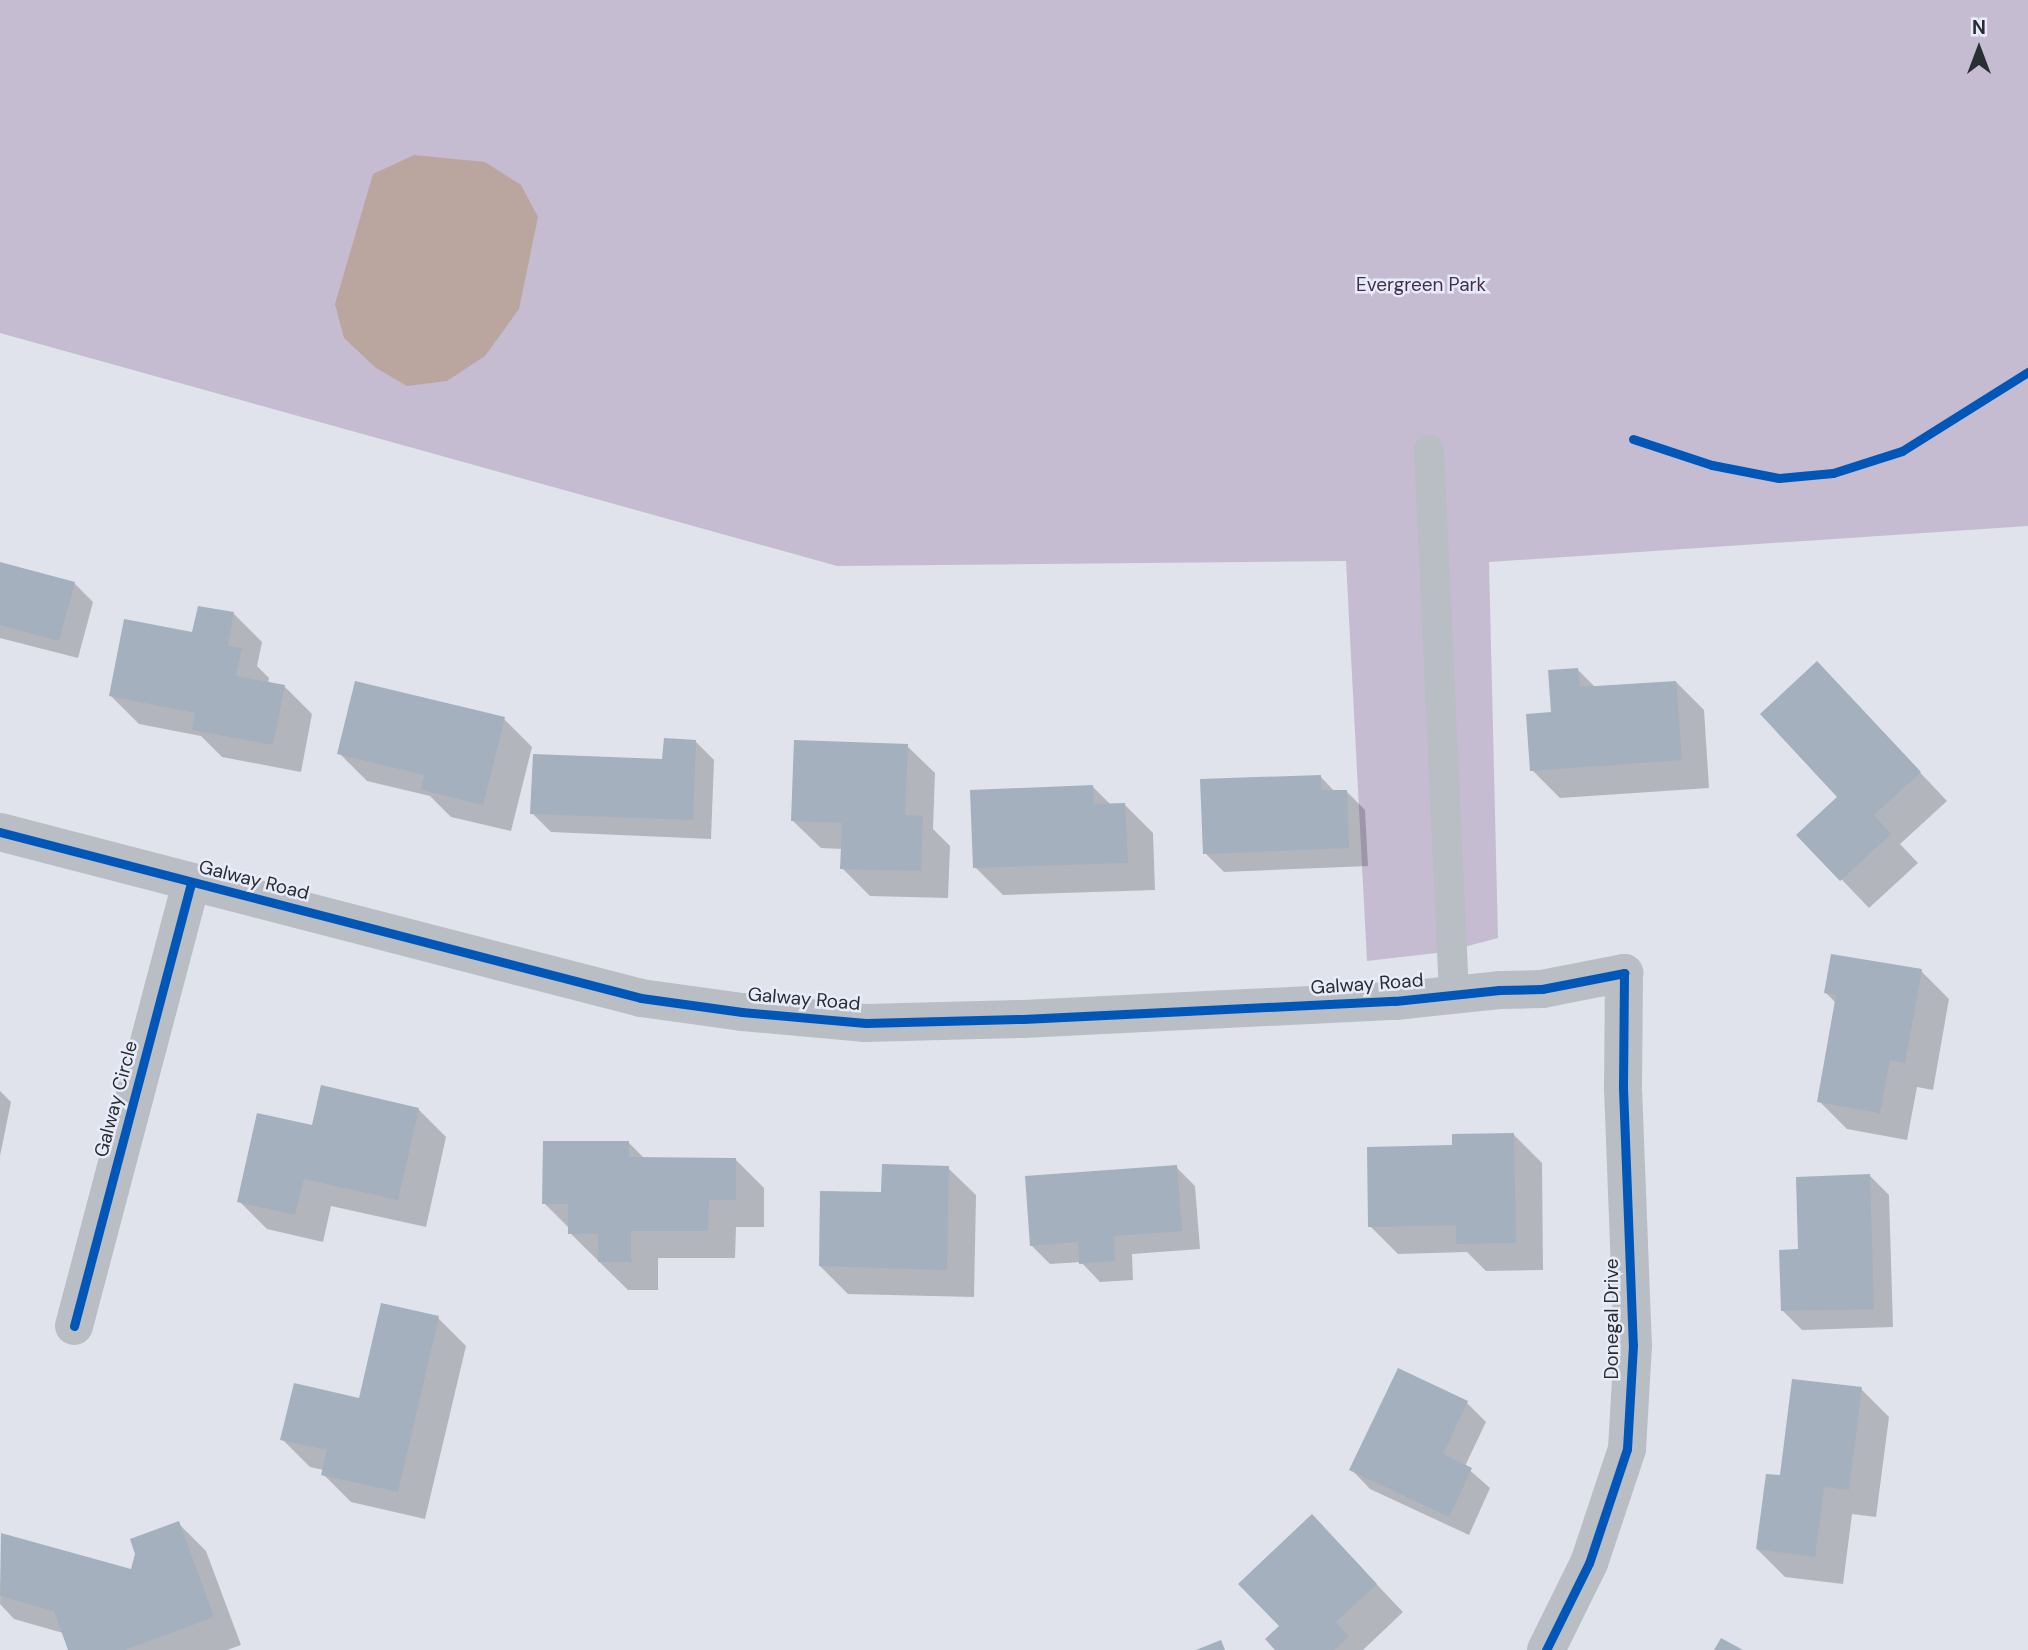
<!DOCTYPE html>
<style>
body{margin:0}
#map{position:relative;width:2028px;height:1650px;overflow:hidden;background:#e0e3eb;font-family:"DM Sans",sans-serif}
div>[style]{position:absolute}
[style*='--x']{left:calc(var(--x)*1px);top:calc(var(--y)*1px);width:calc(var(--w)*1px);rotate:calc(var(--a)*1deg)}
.green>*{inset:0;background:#c5bcd2}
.water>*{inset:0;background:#baa59f}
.shadow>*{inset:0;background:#0003}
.building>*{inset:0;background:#a4b0bd}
.service>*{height:30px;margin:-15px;padding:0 15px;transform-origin:15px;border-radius:15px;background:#b9bdc4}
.minor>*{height:38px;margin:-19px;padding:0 19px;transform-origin:19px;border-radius:19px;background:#b9bdc4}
.cycleway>*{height:9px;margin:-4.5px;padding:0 4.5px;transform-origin:4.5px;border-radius:4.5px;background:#0057b8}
span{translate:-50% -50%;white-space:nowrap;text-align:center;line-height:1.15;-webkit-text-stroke:5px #e8ebf8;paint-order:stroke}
.park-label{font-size:19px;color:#432e50}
.street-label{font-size:19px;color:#282e34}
.north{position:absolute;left:1944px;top:14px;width:70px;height:70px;-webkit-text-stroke:5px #e8ebf8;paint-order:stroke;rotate:0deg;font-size:19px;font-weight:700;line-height:28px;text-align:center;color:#282e34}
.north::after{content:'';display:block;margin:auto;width:24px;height:32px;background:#282e34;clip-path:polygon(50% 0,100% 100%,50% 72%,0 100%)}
</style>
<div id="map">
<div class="green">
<i style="clip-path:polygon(0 0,2028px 0,2028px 526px,1489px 562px,1498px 938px,1445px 952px,1367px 961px,1346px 561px,837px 566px,0 333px)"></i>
</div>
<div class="water">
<i style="clip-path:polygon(414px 155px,485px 162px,521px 185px,538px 217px,519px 309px,485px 356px,447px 381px,407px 386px,376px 368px,344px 338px,335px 304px,373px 174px)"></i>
</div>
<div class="shadow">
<i style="clip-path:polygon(0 564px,74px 583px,93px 602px,78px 658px,0 638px)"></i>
<i style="clip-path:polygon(234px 614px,262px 642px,257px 666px,269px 678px,268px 683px,284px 686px,312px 714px,301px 772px,222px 757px,201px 736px,139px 724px,111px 696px,194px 634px)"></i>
<i style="clip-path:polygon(1578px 670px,1596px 688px,1676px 682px,1704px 710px,1709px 788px,1560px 798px,1532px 770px,1553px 714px)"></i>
<i style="clip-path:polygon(1844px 692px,1947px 801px,1900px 844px,1918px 863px,1869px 908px,1799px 835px,1840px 797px)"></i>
<i style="clip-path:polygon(504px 719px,532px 747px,511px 831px,451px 817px,430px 796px,367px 781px,339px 753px)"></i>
<i style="clip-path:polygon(695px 741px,714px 760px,711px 839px,551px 832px,532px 813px,664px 761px)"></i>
<i style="clip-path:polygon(907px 746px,935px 773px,933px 829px,950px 846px,948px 898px,870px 896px,842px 868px,842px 849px,821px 848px,793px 821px)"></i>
<i style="clip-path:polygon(1320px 776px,1335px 792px,1346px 791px,1365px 810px,1368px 866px,1224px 872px,1205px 853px)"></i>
<i style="clip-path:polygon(1093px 787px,1111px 805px,1125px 805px,1153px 833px,1155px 890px,1003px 895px,975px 867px)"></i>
<i style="clip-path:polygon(1921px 971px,1949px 999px,1933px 1090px,1917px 1087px,1907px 1140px,1847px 1129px,1819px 1101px,1836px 1003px,1826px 993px)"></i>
<i style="clip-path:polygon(0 1091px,11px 1102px,0 1156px)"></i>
<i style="clip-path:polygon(418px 1109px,446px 1137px,426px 1227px,331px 1206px,323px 1242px,267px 1229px,239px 1201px,313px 1127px)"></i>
<i style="clip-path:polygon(1514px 1135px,1542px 1163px,1543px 1270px,1486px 1271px,1467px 1252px,1398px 1254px,1370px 1226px,1453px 1147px)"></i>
<i style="clip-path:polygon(629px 1143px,645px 1159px,736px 1160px,764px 1188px,764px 1227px,736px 1227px,735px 1258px,658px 1258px,658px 1290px,628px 1290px,570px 1233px,570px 1229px,544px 1203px)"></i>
<i style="clip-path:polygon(1176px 1167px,1195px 1186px,1200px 1249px,1132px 1254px,1133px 1280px,1100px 1282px,1081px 1262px,1050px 1264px,1031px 1245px)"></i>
<i style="clip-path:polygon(948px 1168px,976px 1195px,974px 1297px,848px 1294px,820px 1266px)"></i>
<i style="clip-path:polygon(1870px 1176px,1889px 1195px,1893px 1327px,1802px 1330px,1783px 1311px,1800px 1251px)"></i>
<i style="clip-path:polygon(438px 1318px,466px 1346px,425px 1519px,351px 1502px,323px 1474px,324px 1470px,310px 1467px,282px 1439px,361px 1400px)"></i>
<i style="clip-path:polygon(1399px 1370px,1467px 1403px,1486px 1422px,1465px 1466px,1490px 1488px,1469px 1535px,1370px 1489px,1352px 1470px)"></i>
<i style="clip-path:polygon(1861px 1389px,1889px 1417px,1876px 1517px,1852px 1514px,1843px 1584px,1785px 1577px,1757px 1549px,1781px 1477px)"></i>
<i style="clip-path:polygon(178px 1523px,206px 1551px,241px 1645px,227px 1650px,70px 1650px,63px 1633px,14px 1619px,0 1604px,2px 1535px,132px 1572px)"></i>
<i style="clip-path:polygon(1339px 1545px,1403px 1612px,1363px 1650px,1278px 1650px,1282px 1626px)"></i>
</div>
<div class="building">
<i style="clip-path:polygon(0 562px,75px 582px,59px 641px,0 625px)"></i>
<i style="clip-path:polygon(198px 606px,234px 612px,228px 646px,242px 648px,236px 676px,285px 685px,273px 745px,192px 730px,195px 713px,109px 696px,124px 619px,192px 632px)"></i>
<i style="clip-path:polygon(1817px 661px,1921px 772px,1874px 815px,1891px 834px,1840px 881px,1796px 835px,1837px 797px,1760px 714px)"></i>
<i style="clip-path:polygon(1578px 668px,1580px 687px,1676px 681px,1682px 760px,1530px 771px,1526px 714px,1551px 712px,1548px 670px)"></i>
<i style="clip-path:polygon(355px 681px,505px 717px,483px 805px,421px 790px,424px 775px,337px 754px)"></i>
<i style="clip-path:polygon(664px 738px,696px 740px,693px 820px,530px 814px,533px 754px,662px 759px)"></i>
<i style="clip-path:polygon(794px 740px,908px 744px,905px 815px,923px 816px,921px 871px,840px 869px,842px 823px,791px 821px)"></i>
<i style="clip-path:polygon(1321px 775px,1321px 790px,1347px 790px,1349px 848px,1203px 854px,1200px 779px)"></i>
<i style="clip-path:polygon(1093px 785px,1094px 804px,1125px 803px,1128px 863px,973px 868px,970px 790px)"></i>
<i style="clip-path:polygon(1831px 954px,1922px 969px,1905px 1063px,1890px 1060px,1880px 1113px,1817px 1102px,1836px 995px,1824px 993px)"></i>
<i style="clip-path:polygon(321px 1085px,419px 1108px,398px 1200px,304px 1179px,295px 1215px,237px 1202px,257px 1113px,312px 1125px)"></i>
<i style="clip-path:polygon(1514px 1133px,1516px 1243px,1456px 1244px,1456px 1225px,1368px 1227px,1367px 1147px,1452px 1145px,1452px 1134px)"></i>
<i style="clip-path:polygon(543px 1141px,629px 1141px,629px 1157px,736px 1158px,736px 1200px,709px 1200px,708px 1231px,631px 1231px,631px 1262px,598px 1262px,598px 1234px,568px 1234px,568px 1204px,542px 1204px)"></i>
<i style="clip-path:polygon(882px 1164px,949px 1166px,947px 1270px,819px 1266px,820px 1191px,881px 1192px)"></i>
<i style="clip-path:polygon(1177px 1165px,1182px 1231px,1114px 1236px,1115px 1261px,1079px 1264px,1078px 1242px,1030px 1246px,1025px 1176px)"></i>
<i style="clip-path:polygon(1870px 1174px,1874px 1309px,1781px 1311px,1779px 1250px,1798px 1249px,1796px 1177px)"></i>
<i style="clip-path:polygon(381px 1303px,439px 1316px,398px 1492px,321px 1475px,327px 1450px,280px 1440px,294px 1383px,359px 1398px)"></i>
<i style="clip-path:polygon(1398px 1368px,1468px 1401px,1443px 1454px,1472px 1468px,1449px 1517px,1349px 1470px)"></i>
<i style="clip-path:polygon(1792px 1379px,1862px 1387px,1849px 1490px,1824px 1487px,1815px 1557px,1756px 1549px,1766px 1474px,1780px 1475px)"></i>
<i style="clip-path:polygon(1312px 1514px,1377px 1584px,1336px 1622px,1349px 1636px,1334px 1650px,1275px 1650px,1265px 1639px,1279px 1626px,1238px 1584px)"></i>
<i style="clip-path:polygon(179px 1521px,214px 1617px,125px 1650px,68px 1650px,54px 1611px,0 1596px,1px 1533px,131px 1569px,135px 1554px,130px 1539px)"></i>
<i style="clip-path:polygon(1721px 1638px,1743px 1650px,1714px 1650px)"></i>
<i style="clip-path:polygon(1221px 1640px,1225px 1650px,1196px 1650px)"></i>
</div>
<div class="service">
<i style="--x:1429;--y:450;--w:545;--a:87.37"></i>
</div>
<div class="minor">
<i style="--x:0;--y:832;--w:662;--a:14.52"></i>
<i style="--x:641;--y:998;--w:102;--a:7.9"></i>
<i style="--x:742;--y:1012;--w:124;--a:5.1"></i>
<i style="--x:866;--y:1023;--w:157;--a:-1.5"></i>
<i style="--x:1023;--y:1019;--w:372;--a:-2.8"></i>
<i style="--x:1395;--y:1001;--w:105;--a:-6"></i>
<i style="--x:1499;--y:990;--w:43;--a:-1.3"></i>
<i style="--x:1542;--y:989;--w:84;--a:-11"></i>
<i style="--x:1624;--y:973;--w:115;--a:90.5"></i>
<i style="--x:1623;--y:1088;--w:257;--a:87.8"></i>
<i style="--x:1633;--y:1345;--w:104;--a:93.3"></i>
<i style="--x:1627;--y:1449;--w:120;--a:108.4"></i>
<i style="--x:1589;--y:1563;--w:97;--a:116.3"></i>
<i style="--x:74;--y:1326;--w:459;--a:-75.2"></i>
</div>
<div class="cycleway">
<i style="--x:1633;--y:439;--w:83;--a:18.2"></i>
<i style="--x:1712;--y:465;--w:68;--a:11"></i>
<i style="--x:1779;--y:478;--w:54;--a:-5.3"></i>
<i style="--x:1833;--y:473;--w:72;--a:-17.7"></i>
<i style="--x:1902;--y:451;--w:149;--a:-32.1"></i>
<i style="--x:0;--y:832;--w:662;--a:14.52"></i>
<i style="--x:641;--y:998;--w:102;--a:7.9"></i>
<i style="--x:742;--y:1012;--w:124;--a:5.1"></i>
<i style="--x:866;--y:1023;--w:157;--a:-1.5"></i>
<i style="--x:1023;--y:1019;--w:372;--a:-2.8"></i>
<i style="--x:1395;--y:1001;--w:105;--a:-6"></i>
<i style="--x:1499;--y:990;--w:43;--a:-1.3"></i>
<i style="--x:1542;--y:989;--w:84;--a:-11"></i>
<i style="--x:1624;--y:973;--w:115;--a:90.5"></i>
<i style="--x:1623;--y:1088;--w:257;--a:87.8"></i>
<i style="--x:1633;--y:1345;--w:104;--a:93.3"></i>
<i style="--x:1627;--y:1449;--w:120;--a:108.4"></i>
<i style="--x:1589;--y:1563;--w:97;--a:116.3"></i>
<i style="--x:74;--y:1326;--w:459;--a:-75.2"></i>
</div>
<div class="park-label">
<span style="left:1421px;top:285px">Evergreen Park</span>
</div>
<div class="street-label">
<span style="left:254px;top:880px;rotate:14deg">Galway Road</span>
<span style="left:1367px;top:984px;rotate:-4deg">Galway Road</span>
<span style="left:804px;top:999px;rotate:5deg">Galway Road</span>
<span style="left:116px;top:1099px;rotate:-75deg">Galway Circle</span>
<span style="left:1612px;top:1319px;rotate:-90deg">Donegal Drive</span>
</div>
<div class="north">N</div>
</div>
